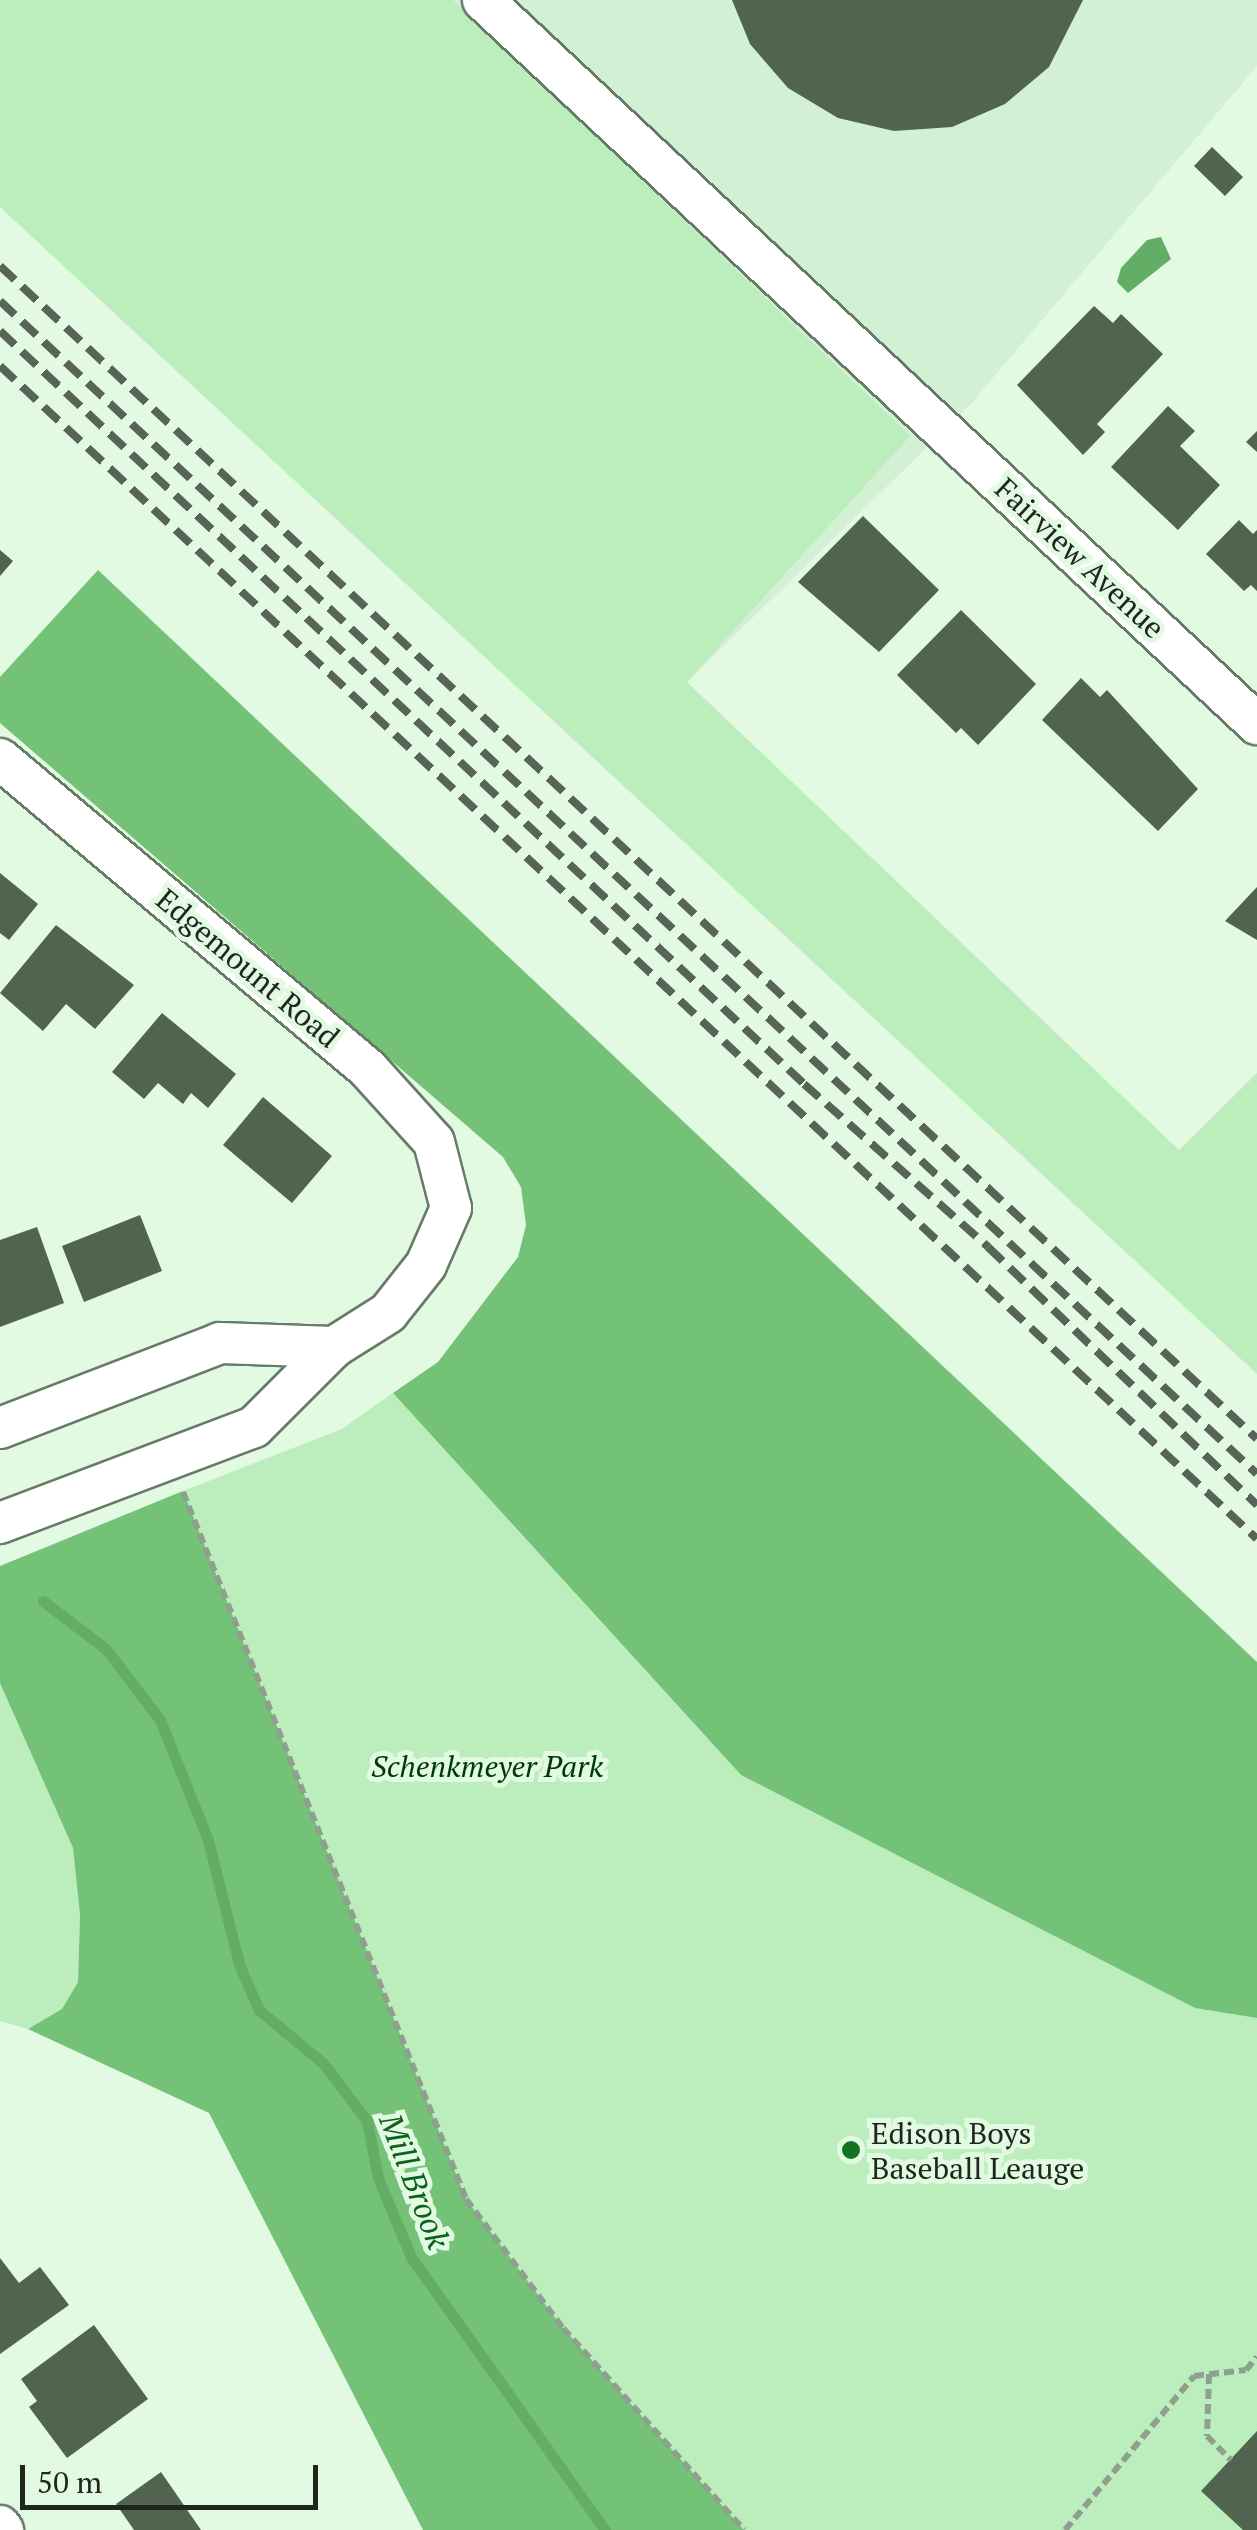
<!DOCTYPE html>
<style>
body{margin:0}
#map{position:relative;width:1257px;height:2530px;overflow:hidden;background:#e2f9e2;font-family:"PT Serif",serif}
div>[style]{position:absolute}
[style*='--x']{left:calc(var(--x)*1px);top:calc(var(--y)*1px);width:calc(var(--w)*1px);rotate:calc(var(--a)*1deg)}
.built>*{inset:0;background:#d2f0d3}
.green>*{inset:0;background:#bbeebc}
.forest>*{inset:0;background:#74c178}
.water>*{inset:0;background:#63ae67}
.stream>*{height:11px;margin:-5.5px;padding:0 5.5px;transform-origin:5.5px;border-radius:5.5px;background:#63ae67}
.building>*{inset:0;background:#506450}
.path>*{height:6px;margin-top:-3px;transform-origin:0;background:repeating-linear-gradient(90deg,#8fa08f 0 10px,transparent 0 15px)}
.roads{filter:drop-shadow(2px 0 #677c67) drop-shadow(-2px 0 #677c67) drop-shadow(0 2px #677c67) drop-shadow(0 -2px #677c67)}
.minor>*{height:40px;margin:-20px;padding:0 20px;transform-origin:20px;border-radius:20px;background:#fff}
.rail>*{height:8px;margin-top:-4px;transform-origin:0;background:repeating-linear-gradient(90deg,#586458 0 20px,transparent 0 30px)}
.dots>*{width:28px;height:28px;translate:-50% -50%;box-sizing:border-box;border:5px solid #e2f9e2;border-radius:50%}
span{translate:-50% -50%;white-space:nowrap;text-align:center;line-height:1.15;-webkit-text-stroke:10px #e2f9e2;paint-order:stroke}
.street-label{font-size:30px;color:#1e261e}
.park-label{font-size:30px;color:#003909;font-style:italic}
.poi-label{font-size:30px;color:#1e261e}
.left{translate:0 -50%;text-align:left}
.water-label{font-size:32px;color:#0e611d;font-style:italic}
.scale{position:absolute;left:20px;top:2465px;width:298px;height:45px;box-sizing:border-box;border:5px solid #1e261e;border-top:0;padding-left:12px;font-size:30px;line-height:35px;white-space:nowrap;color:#1e261e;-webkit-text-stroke:8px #e2f9e2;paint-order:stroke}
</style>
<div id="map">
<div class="built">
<i style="clip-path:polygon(0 0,1257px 0,1257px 66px,970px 405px,687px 682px)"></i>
</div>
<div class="green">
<i style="clip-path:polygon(0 0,453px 0,910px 436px,687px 682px,1179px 1150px,1257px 1073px,1257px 1374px,0 207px)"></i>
<i style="clip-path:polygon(393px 1393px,741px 1775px,1195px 2008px,1257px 2018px,1257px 2530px,744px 2530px,563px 2328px,466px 2199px,183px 1491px,342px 1429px)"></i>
<i style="clip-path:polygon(0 1683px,73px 1848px,80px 1915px,78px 1982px,62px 2009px,28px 2029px,0 2021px)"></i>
</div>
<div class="forest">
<i style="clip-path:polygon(98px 570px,1257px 1662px,1257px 2018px,1195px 2008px,741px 1775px,393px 1393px,438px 1362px,518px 1257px,526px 1225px,521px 1187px,503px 1157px,0 723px,0 677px)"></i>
<i style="clip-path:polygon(183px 1491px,466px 2199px,563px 2328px,744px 2530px,423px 2530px,209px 2113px,28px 2029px,62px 2009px,78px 1982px,80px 1915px,73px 1848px,0 1683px,0 1566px)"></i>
</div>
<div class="water">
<i style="clip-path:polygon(1161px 237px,1171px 259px,1128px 293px,1117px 282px,1121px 268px,1147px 240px)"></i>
</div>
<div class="stream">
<i style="--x:43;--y:1601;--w:79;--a:37.3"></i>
<i style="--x:106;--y:1649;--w:89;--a:52.7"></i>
<i style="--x:160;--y:1720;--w:129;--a:68.2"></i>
<i style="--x:208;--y:1840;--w:131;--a:75.9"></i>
<i style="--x:240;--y:1967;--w:47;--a:66.2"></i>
<i style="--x:259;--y:2010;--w:85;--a:39.7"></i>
<i style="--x:324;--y:2064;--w:71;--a:53"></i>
<i style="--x:367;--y:2121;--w:58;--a:79.1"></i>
<i style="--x:378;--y:2178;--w:86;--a:67.3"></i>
<i style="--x:411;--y:2257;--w:335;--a:54.6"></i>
</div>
<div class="building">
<i style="clip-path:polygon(732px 0,1083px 0,1049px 67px,1005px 104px,952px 127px,894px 131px,838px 118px,788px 88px,750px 44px)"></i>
<i style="clip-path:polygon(1212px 147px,1243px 177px,1225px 196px,1194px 166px)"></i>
<i style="clip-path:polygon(1094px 306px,1113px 323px,1121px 314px,1163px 354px,1097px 424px,1105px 432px,1083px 455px,1017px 385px)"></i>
<i style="clip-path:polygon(1168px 406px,1195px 431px,1180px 446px,1220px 485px,1178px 530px,1111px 467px)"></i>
<i style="clip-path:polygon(1257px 431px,1257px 452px,1246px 442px)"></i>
<i style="clip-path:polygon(863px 516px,939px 590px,879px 652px,798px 582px)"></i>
<i style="clip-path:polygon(1239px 520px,1253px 534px,1257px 530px,1257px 591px,1251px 585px,1244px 591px,1206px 554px)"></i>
<i style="clip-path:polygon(0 550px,13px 561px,0 576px)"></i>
<i style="clip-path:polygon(961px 610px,1036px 684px,978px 745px,961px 728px,956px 733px,897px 675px)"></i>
<i style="clip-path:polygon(1081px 678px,1100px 697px,1107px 690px,1198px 789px,1158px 831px,1042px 720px)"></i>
<i style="clip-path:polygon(0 873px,38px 904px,9px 940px,0 933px)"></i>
<i style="clip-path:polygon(1257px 887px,1257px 940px,1225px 921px)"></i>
<i style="clip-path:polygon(56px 925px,134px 985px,95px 1029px,66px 1004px,43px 1031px,0 993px)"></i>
<i style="clip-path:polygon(162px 1013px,236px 1074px,208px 1108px,191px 1093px,183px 1104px,158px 1083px,144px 1099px,112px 1072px)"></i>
<i style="clip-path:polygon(263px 1097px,332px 1156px,292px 1203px,223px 1145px)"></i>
<i style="clip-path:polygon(140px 1215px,162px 1271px,84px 1302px,62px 1246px)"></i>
<i style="clip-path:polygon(37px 1227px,64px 1303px,0 1327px,0 1240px)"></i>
<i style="clip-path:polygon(0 2258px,19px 2283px,40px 2267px,69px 2305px,0 2354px)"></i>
<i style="clip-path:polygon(94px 2325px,148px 2399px,67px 2458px,29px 2407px,37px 2401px,21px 2379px)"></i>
<i style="clip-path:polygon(1257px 2431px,1257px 2530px,1243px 2530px,1201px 2491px)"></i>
<i style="clip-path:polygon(161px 2472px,201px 2530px,134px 2530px,116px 2504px)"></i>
</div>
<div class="path">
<i style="--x:183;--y:1492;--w:762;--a:68.18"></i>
<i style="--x:466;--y:2199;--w:161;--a:53.1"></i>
<i style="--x:563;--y:2328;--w:271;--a:48.1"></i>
<i style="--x:1209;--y:2374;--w:62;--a:91.8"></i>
<i style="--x:1207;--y:2436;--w:34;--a:45"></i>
<i style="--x:1065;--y:2530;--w:201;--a:-50"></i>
<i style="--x:1194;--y:2376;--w:52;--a:-6.6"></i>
<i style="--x:1246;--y:2370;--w:17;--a:-50"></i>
</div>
<div class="roads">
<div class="minor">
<i style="--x:483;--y:0;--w:1060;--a:43.09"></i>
<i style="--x:0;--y:759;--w:481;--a:40.1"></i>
<i style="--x:368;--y:1069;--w:98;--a:47.9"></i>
<i style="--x:434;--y:1142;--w:68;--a:75.6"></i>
<i style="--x:451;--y:1208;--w:62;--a:113.7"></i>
<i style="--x:426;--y:1265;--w:61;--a:128.4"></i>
<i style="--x:388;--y:1313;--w:64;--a:147.8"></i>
<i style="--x:334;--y:1347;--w:113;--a:135"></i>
<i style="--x:254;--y:1427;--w:272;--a:159.3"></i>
<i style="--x:0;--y:1428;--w:236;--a:-21.1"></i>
<i style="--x:220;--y:1343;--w:114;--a:2"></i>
<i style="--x:0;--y:2526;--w:5;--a:53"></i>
</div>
</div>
<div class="rail">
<i style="--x:0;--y:266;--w:1719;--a:43.02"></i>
<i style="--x:0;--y:301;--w:1719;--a:43.02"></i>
<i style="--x:0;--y:331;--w:1102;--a:43.12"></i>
<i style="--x:804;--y:1084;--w:246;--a:41.5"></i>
<i style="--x:988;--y:1247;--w:373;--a:43.8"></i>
<i style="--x:0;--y:366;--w:1719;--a:43.02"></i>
</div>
<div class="dots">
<i style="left:851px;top:2150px;background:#117323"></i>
</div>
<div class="street-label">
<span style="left:1080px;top:558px;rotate:43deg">Fairview Avenue</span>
<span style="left:248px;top:968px;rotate:40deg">Edgemount Road</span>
</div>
<div class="park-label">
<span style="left:487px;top:1766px">Schenkmeyer Park</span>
</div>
<div class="poi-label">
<span class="left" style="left:871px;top:2150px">Edison Boys<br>Baseball Leauge</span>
</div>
<div class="water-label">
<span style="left:415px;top:2181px;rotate:69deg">Mill Brook</span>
</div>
<div class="scale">50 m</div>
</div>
